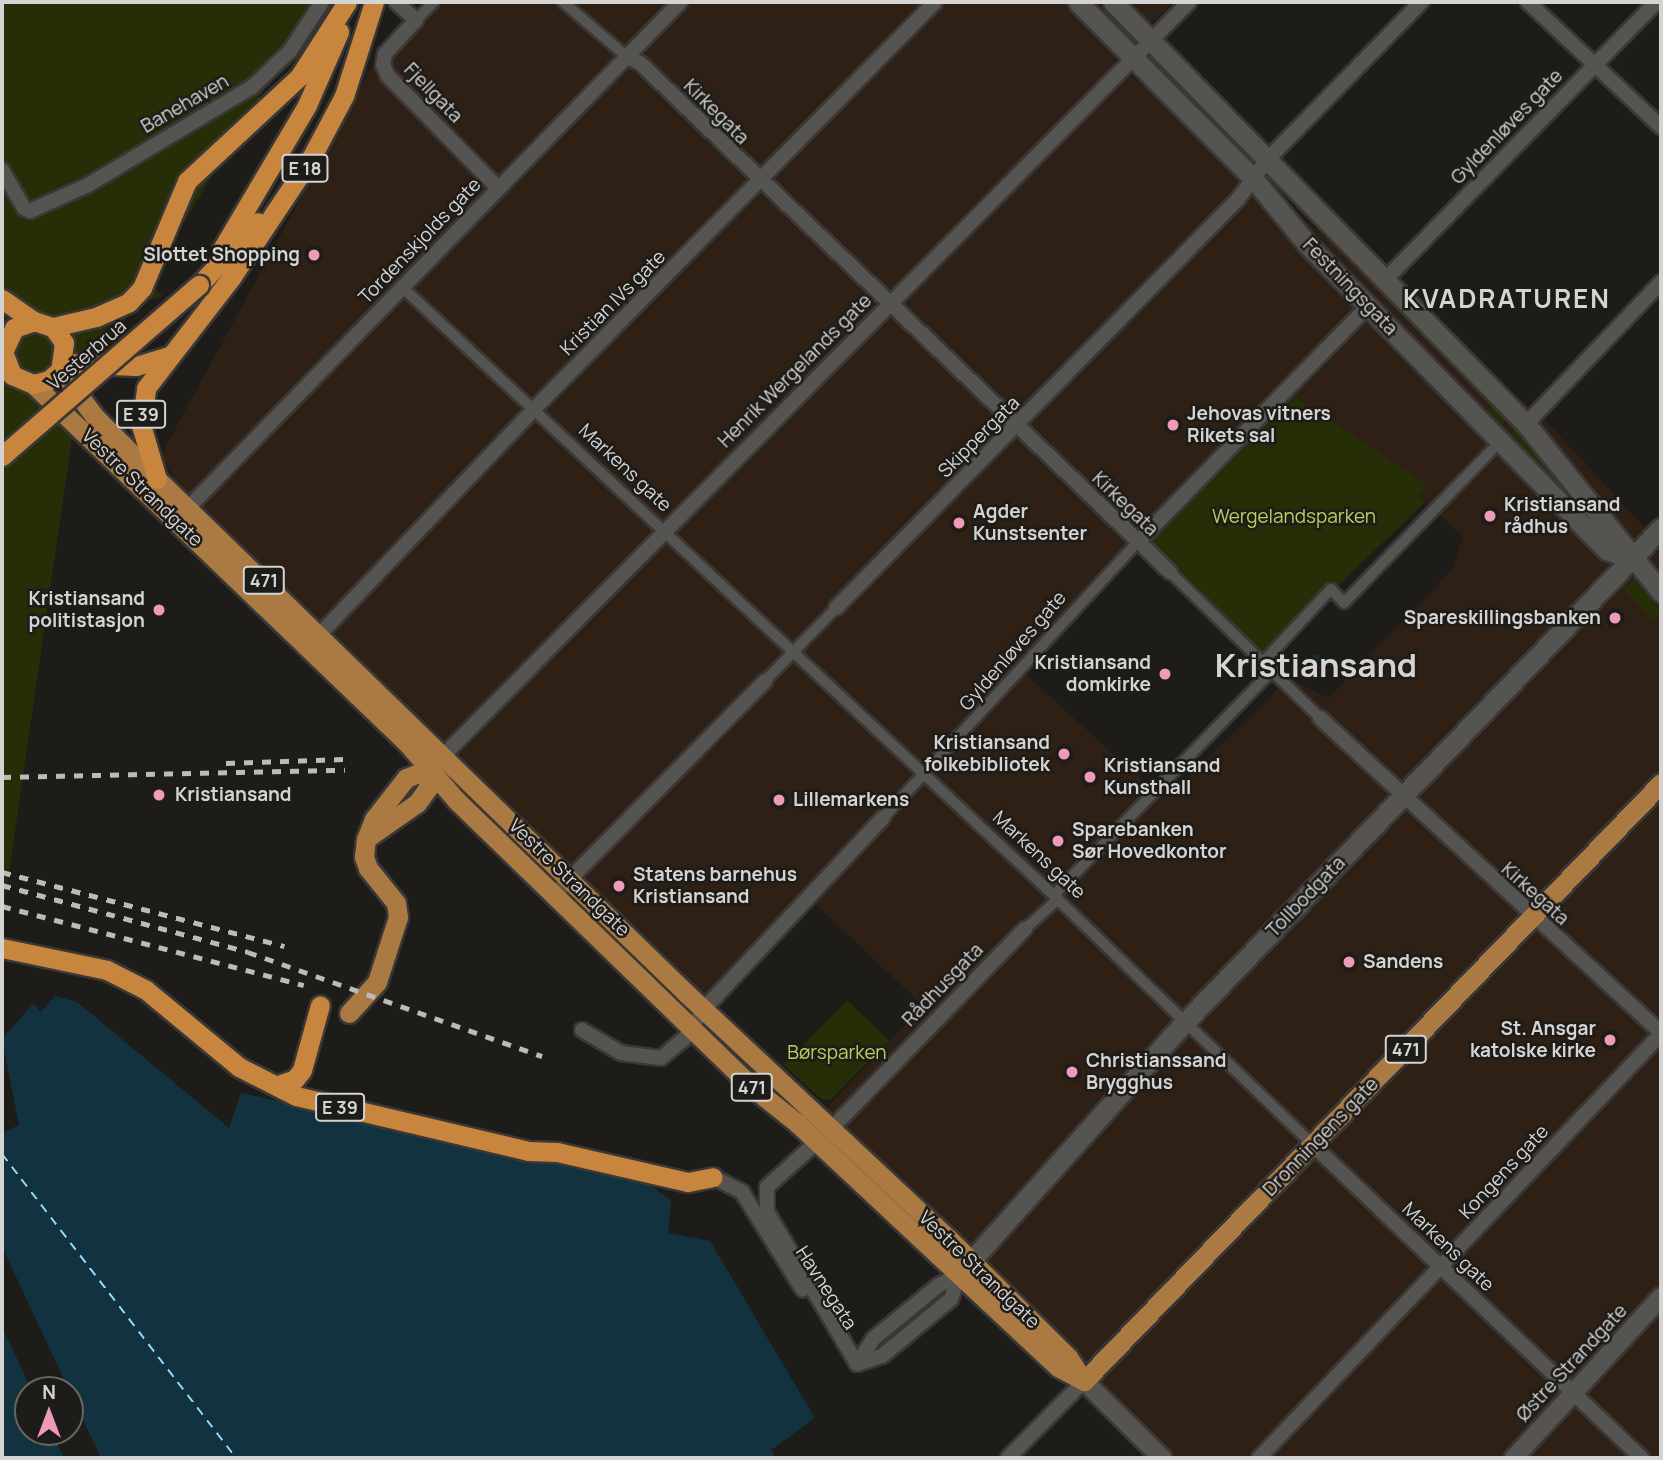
<!DOCTYPE html>
<meta charset="utf-8">
<style>
body{margin:0}
#map{position:relative;width:1663px;height:1460px;overflow:hidden;background:#1d1c19;font-family:Manrope,sans-serif}
div>[style]{position:absolute}
[style*='--x']{left:calc(var(--x)*1px);top:calc(var(--y)*1px);width:calc(var(--w)*1px);rotate:calc(var(--a)*1deg)}
.commercial>*{inset:0;background:#2e2014}
.green>*{inset:0;background:#262e07}
.water>*{inset:0;background:#123240}
.round{border-radius:50%}
.ferry>*{height:2px;margin-top:-1px;transform-origin:0;background:repeating-linear-gradient(90deg,#93dcfd 0 9px,transparent 0 16px)}
.roads{filter:drop-shadow(2px 0 #393836) drop-shadow(-2px 0 #393836) drop-shadow(0 2px #393836) drop-shadow(0 -2px #393836)}
.pedestrian>*{height:10px;margin:-5px;padding:0 5px;transform-origin:5px;border-radius:5px;background:#555450}
.minor>*{height:14px;margin:-7px;padding:0 7px;transform-origin:7px;border-radius:7px;background:#555450}
.tertiary>*{height:18px;margin:-9px;padding:0 9px;transform-origin:9px;border-radius:9px;background:#555450}
.secondary>*{height:19px;margin:-9.5px;padding:0 9.5px;transform-origin:9.5px;border-radius:9.5px;background:#555450}
.primary>*{height:19px;margin:-9.5px;padding:0 9.5px;transform-origin:9.5px;border-radius:9.5px;background:#ab7942}
.trunk>*{height:19px;margin:-9.5px;padding:0 9.5px;transform-origin:9.5px;border-radius:9.5px;background:#c8853e}
.rail>*{height:4.5px;margin-top:-2.25px;transform-origin:0;background:repeating-linear-gradient(90deg,#bcbbb9 0 9px,transparent 0 18px)}
.bridges{filter:drop-shadow(2px 0 #393836) drop-shadow(-2px 0 #393836) drop-shadow(0 2px #393836) drop-shadow(0 -2px #393836)}
.trunk-bridge>*{height:19px;margin:-9.5px;padding:0 9.5px;transform-origin:9.5px;border-radius:9.5px;background:#c8853e}
.dots>*{width:19px;height:19px;translate:-50% -50%;box-sizing:border-box;border:4px solid #1d1c19;border-radius:50%}
span{translate:-50% -50%;white-space:nowrap;text-align:center;line-height:1.15;-webkit-text-stroke:5px #1d1c19;paint-order:stroke}
.shield-label span{padding:2px 5px;background:#1d1c19;border:2px solid;border-radius:5px;-webkit-text-stroke-width:0}
.shield-label{font-size:18px;color:#d5d4d2;font-weight:700}
.street-label{font-size:19px;color:#d5d4d2}
.poi-label{font-size:19px;color:#d5d4d2;font-weight:700}
.right{translate:-100% -50%;text-align:right}
.left{translate:0 -50%;text-align:left}
.park-label{font-size:19px;color:#b7d05e}
.district-label{font-size:26px;color:#d5d4d2;font-weight:700;letter-spacing:2px}
.town-label{font-size:33px;color:#d5d4d2;font-weight:700}
.frame{position:absolute;inset:0;border:4px solid #d5d4d2;pointer-events:none}
.north{position:absolute;left:14px;top:1376px;width:70px;height:70px;box-sizing:border-box;background:#1d1c19;border:2px solid #676663;border-radius:50%;rotate:0deg;font-size:19px;font-weight:700;line-height:28px;text-align:center;color:#d5d4d2}
.north::after{content:'';display:block;margin:auto;width:24px;height:32px;background:#ef9ab8;clip-path:polygon(50% 0,100% 100%,50% 72%,0 100%)}
</style>
<div id="map">
<div class="commercial">
<i style="clip-path:polygon(evenodd,430px 2px,1173px 2px,1113px 61px,1543px 418px,1661px 545px,1661px 1458px,1166px 1458px,816px 1119px,923px 1007px,914px 997px,810px 899px,703px 1001px,190px 508px,161px 455px,382px 49px,430px 2px,1291px 394px,1331px 421px,1463px 536px,1452px 570px,1328px 698px,1289px 678px,1176px 790px,1153px 790px,1022px 671px,1038px 638px,1291px 394px)"></i>
</div>
<div class="green">
<i style="clip-path:polygon(2px 2px,317px 2px,148px 282px,163px 296px,135px 304px,78px 397px,2px 921px)"></i>
<i style="clip-path:polygon(1291px 394px,1428px 486px,1418px 496px,1425px 502px,1264px 657px,1139px 540px)"></i>
<i style="clip-path:polygon(1497px 401px,1508px 414px,1499px 434px,1481px 415px)"></i>
<i style="clip-path:polygon(1516px 421px,1608px 542px,1508px 443px)"></i>
<i style="clip-path:polygon(1635px 580px,1661px 611px,1652px 620px,1624px 590px)"></i>
<i style="clip-path:polygon(847px 1000px,889px 1041px,830px 1100px,821px 1099px,784px 1065px)"></i>
</div>
<div class="water">
<i class="round" style="left:1307px;top:655px;width:20px;height:20px"></i>
<i style="clip-path:polygon(55px 996px,77px 1002px,229px 1128px,241px 1093px,645px 1181px,671px 1201px,668px 1233px,710px 1241px,815px 1418px,771px 1450px,776px 1458px,101px 1458px,2px 1247px,2px 1133px,19px 1125px,2px 1039px,33px 1004px,41px 1012px)"></i>
<i style="clip-path:polygon(2px 1327px,32px 1390px,28px 1390px,28px 1432px,52px 1432px,64px 1458px,2px 1458px)"></i>
</div>
<div class="ferry">
<i style="--x:2;--y:1154;--w:384;--a:52.4"></i>
</div>
<div class="roads">
<div class="pedestrian">
<i style="--x:563;--y:2;--w:83;--a:40.6"></i>
<i style="--x:416;--y:20;--w:25;--a:-45"></i>
<i style="--x:402;--y:287;--w:881;--a:43.02"></i>
<i style="--x:1046;--y:888;--w:372;--a:43.9"></i>
<i style="--x:1170;--y:572;--w:209;--a:44.2"></i>
<i style="--x:1265;--y:660;--w:97;--a:-47.1"></i>
<i style="--x:1331;--y:589;--w:19;--a:47"></i>
<i style="--x:1344;--y:603;--w:213;--a:-46"></i>
<i style="--x:765;--y:681;--w:102;--a:-45.8"></i>
<i style="--x:883;--y:818;--w:374;--a:-47.3"></i>
<i style="--x:1054;--y:895;--w:314;--a:-45.8"></i>
<i style="--x:1025;--y:929;--w:45;--a:-42.3"></i>
</div>
<div class="minor">
<i style="--x:396;--y:2;--w:27;--a:42"></i>
<i style="--x:416;--y:20;--w:46;--a:132.4"></i>
<i style="--x:385;--y:54;--w:11;--a:100"></i>
<i style="--x:383;--y:65;--w:12;--a:66"></i>
<i style="--x:388;--y:76;--w:157;--a:45.5"></i>
<i style="--x:1528;--y:2;--w:183;--a:43.2"></i>
<i style="--x:626;--y:56;--w:16;--a:27"></i>
<i style="--x:640;--y:63;--w:735;--a:43.84"></i>
<i style="--x:2;--y:170;--w:44;--a:59.9"></i>
<i style="--x:24;--y:208;--w:7;--a:27"></i>
<i style="--x:30;--y:211;--w:64;--a:-24.1"></i>
<i style="--x:88;--y:185;--w:191;--a:-30.9"></i>
<i style="--x:252;--y:87;--w:52;--a:-43.5"></i>
<i style="--x:290;--y:51;--w:59;--a:-56.9"></i>
<i style="--x:1386;--y:279;--w:387;--a:-45.7"></i>
<i style="--x:1526;--y:424;--w:196;--a:-46.4"></i>
<i style="--x:188;--y:508;--w:706;--a:-45.8"></i>
<i style="--x:1137;--y:543;--w:330;--a:-45.7"></i>
<i style="--x:836;--y:608;--w:573;--a:-45.49"></i>
<i style="--x:1238;--y:199;--w:49;--a:-53.4"></i>
<i style="--x:1267;--y:160;--w:221;--a:-45.7"></i>
<i style="--x:320;--y:634;--w:311;--a:-46.4"></i>
<i style="--x:534;--y:409;--w:571;--a:-45.43"></i>
<i style="--x:1320;--y:718;--w:464;--a:42.7"></i>
<i style="--x:436;--y:763;--w:1071;--a:-45.3"></i>
<i style="--x:556;--y:893;--w:298;--a:-45.4"></i>
<i style="--x:582;--y:1030;--w:45;--a:30.5"></i>
<i style="--x:621;--y:1053;--w:40;--a:7.1"></i>
<i style="--x:661;--y:1058;--w:31;--a:-40"></i>
<i style="--x:685;--y:1038;--w:35;--a:-57"></i>
<i style="--x:704;--y:1009;--w:262;--a:-46.9"></i>
<i style="--x:1314;--y:1146;--w:453;--a:43.6"></i>
<i style="--x:713;--y:1177;--w:33;--a:27"></i>
<i style="--x:742;--y:1192;--w:115;--a:58.1"></i>
<i style="--x:857;--y:1364;--w:177;--a:-120.6"></i>
<i style="--x:767;--y:1212;--w:25;--a:-90"></i>
<i style="--x:767;--y:1187;--w:86;--a:-42.2"></i>
<i style="--x:831;--y:1129;--w:279;--a:-45.9"></i>
<i style="--x:857;--y:1364;--w:26;--a:-18"></i>
<i style="--x:882;--y:1356;--w:89;--a:-39.6"></i>
<i style="--x:951;--y:1299;--w:25;--a:-72"></i>
<i style="--x:857;--y:1364;--w:30;--a:-57"></i>
<i style="--x:873;--y:1339;--w:85;--a:-39.3"></i>
<i style="--x:939;--y:1285;--w:22;--a:-27"></i>
<i style="--x:1008;--y:1458;--w:108;--a:-45.4"></i>
<i style="--x:1259;--y:1458;--w:584;--a:-46.53"></i>
</div>
<div class="tertiary">
<i style="--x:1084;--y:1381;--w:110;--a:44.6"></i>
<i style="--x:1514;--y:1458;--w:218;--a:-47.6"></i>
</div>
<div class="secondary">
<i style="--x:1078;--y:2;--w:248;--a:45.2"></i>
<i style="--x:1253;--y:178;--w:85;--a:50.7"></i>
<i style="--x:1307;--y:244;--w:429;--a:45.6"></i>
<i style="--x:1607;--y:550;--w:26;--a:21"></i>
<i style="--x:1113;--y:2;--w:590;--a:45.62"></i>
<i style="--x:1526;--y:424;--w:216;--a:51.2"></i>
<i style="--x:962;--y:1271;--w:334;--a:-48.2"></i>
<i style="--x:1185;--y:1022;--w:686;--a:-46.06"></i>
</div>
<div class="primary">
<i style="--x:60;--y:370;--w:59;--a:53.3"></i>
<i style="--x:95;--y:417;--w:88;--a:45"></i>
<i style="--x:157;--y:479;--w:739;--a:44.18"></i>
<i style="--x:687;--y:994;--w:357;--a:43.1"></i>
<i style="--x:948;--y:1238;--w:169;--a:44.8"></i>
<i style="--x:1068;--y:1357;--w:27;--a:57"></i>
<i style="--x:33;--y:384;--w:520;--a:43.83"></i>
<i style="--x:408;--y:744;--w:74;--a:49.4"></i>
<i style="--x:456;--y:800;--w:412;--a:44.1"></i>
<i style="--x:752;--y:1087;--w:58;--a:38.7"></i>
<i style="--x:797;--y:1123;--w:357;--a:43.1"></i>
<i style="--x:1058;--y:1367;--w:30;--a:28"></i>
<i style="--x:367;--y:838;--w:61;--a:-35"></i>
<i style="--x:417;--y:803;--w:19;--a:-54"></i>
<i style="--x:428;--y:788;--w:19;--a:-84"></i>
<i style="--x:349;--y:1013;--w:42;--a:-47.9"></i>
<i style="--x:377;--y:982;--w:68;--a:-72.1"></i>
<i style="--x:398;--y:917;--w:14;--a:-98"></i>
<i style="--x:396;--y:903;--w:45;--a:-128.7"></i>
<i style="--x:368;--y:868;--w:12;--a:-110"></i>
<i style="--x:364;--y:857;--w:18;--a:-84"></i>
<i style="--x:366;--y:839;--w:22;--a:-68"></i>
<i style="--x:374;--y:819;--w:52;--a:-52"></i>
<i style="--x:406;--y:778;--w:26;--a:-21"></i>
<i style="--x:1084;--y:1381;--w:831;--a:-46.02"></i>
</div>
<div class="trunk">
<i style="--x:222;--y:249;--w:167;--a:-59.4"></i>
<i style="--x:307;--y:105;--w:80;--a:-66.3"></i>
<i style="--x:199;--y:285;--w:86;--a:-46.9"></i>
<i style="--x:2;--y:299;--w:39;--a:35"></i>
<i style="--x:34;--y:321;--w:20;--a:18"></i>
<i style="--x:53;--y:327;--w:19;--a:55"></i>
<i style="--x:64;--y:343;--w:27;--a:98"></i>
<i style="--x:60;--y:370;--w:15;--a:138"></i>
<i style="--x:49;--y:380;--w:16;--a:166"></i>
<i style="--x:33;--y:384;--w:23;--a:-157"></i>
<i style="--x:12;--y:375;--w:25;--a:-111"></i>
<i style="--x:3;--y:352;--w:26;--a:-65"></i>
<i style="--x:14;--y:328;--w:21;--a:-19"></i>
<i style="--x:53;--y:327;--w:44;--a:-13.1"></i>
<i style="--x:96;--y:317;--w:36;--a:-24"></i>
<i style="--x:129;--y:302;--w:19;--a:-47"></i>
<i style="--x:142;--y:288;--w:116;--a:-67.2"></i>
<i style="--x:187;--y:181;--w:153;--a:-42.9"></i>
<i style="--x:299;--y:77;--w:89;--a:-57.4"></i>
<i style="--x:64;--y:363;--w:72;--a:2.4"></i>
<i style="--x:136;--y:366;--w:34;--a:-17"></i>
<i style="--x:157;--y:479;--w:56;--a:-106.5"></i>
<i style="--x:141;--y:425;--w:37;--a:-82"></i>
<i style="--x:146;--y:388;--w:139;--a:-52.3"></i>
<i style="--x:231;--y:278;--w:144;--a:-56.3"></i>
<i style="--x:311;--y:158;--w:70;--a:-62"></i>
<i style="--x:344;--y:96;--w:99;--a:-72.3"></i>
<i style="--x:2;--y:948;--w:107;--a:11.8"></i>
<i style="--x:107;--y:970;--w:44;--a:27.1"></i>
<i style="--x:146;--y:990;--w:121;--a:39.6"></i>
<i style="--x:239;--y:1067;--w:64;--a:27"></i>
<i style="--x:296;--y:1096;--w:238;--a:13.3"></i>
<i style="--x:528;--y:1151;--w:29;--a:2"></i>
<i style="--x:557;--y:1152;--w:134;--a:12.9"></i>
<i style="--x:688;--y:1182;--w:25;--a:-11"></i>
<i style="--x:278;--y:1085;--w:18;--a:-19"></i>
<i style="--x:295;--y:1079;--w:11;--a:-52"></i>
<i style="--x:302;--y:1070;--w:67;--a:-74.5"></i>
</div>
</div>
<div class="rail">
<i style="--x:226;--y:763;--w:118;--a:-1.9"></i>
<i style="--x:2;--y:777;--w:343;--a:-1.2"></i>
<i style="--x:2;--y:872;--w:292;--a:14.7"></i>
<i style="--x:2;--y:885;--w:255;--a:15.2"></i>
<i style="--x:248;--y:952;--w:312;--a:19.5"></i>
<i style="--x:2;--y:906;--w:312;--a:14.7"></i>
</div>
<div class="bridges">
<div class="trunk-bridge">
<i style="--x:2;--y:456;--w:261;--a:-41"></i>
</div>
</div>
<div class="dots">
<i style="left:314px;top:255px;background:#ef9ab8"></i>
<i style="left:1173px;top:425px;background:#ef9ab8"></i>
<i style="left:1490px;top:516px;background:#ef9ab8"></i>
<i style="left:959px;top:523px;background:#ef9ab8"></i>
<i style="left:159px;top:610px;background:#ef9ab8"></i>
<i style="left:1615px;top:618px;background:#ef9ab8"></i>
<i style="left:1165px;top:674px;background:#ef9ab8"></i>
<i style="left:1064px;top:754px;background:#ef9ab8"></i>
<i style="left:1090px;top:777px;background:#ef9ab8"></i>
<i style="left:159px;top:795px;background:#ef9ab8"></i>
<i style="left:779px;top:800px;background:#ef9ab8"></i>
<i style="left:1058px;top:841px;background:#ef9ab8"></i>
<i style="left:619px;top:886px;background:#ef9ab8"></i>
<i style="left:1349px;top:962px;background:#ef9ab8"></i>
<i style="left:1610px;top:1040px;background:#ef9ab8"></i>
<i style="left:1072px;top:1072px;background:#ef9ab8"></i>
</div>
<div class="shield-label">
<span style="left:305px;top:168px">E 18</span>
<span style="left:141px;top:414px">E 39</span>
<span style="left:264px;top:580px">471</span>
<span style="left:1406px;top:1049px">471</span>
<span style="left:752px;top:1087px">471</span>
<span style="left:340px;top:1107px">E 39</span>
</div>
<div class="street-label">
<span style="left:433px;top:93px;rotate:46deg">Fjellgata</span>
<span style="left:185px;top:104px;rotate:-30deg">Banehaven</span>
<span style="left:716px;top:112px;rotate:45deg">Kirkegata</span>
<span style="left:1507px;top:127px;rotate:-46deg">Gyldenløves gate</span>
<span style="left:420px;top:241px;rotate:-46deg">Tordenskjolds gate</span>
<span style="left:1350px;top:287px;rotate:46deg">Festningsgata</span>
<span style="left:613px;top:303px;rotate:-45deg">Kristian IVs gate</span>
<span style="left:87px;top:355px;rotate:-41deg">Vesterbrua</span>
<span style="left:795px;top:371px;rotate:-45deg">Henrik Wergelands gate</span>
<span style="left:979px;top:437px;rotate:-45deg">Skippergata</span>
<span style="left:625px;top:468px;rotate:43deg">Markens gate</span>
<span style="left:142px;top:488px;rotate:44deg">Vestre Strandgate</span>
<span style="left:1125px;top:504px;rotate:44deg">Kirkegata</span>
<span style="left:1013px;top:651px;rotate:-49deg">Gyldenløves gate</span>
<span style="left:1039px;top:855px;rotate:43deg">Markens gate</span>
<span style="left:569px;top:878px;rotate:44deg">Vestre Strandgate</span>
<span style="left:1535px;top:894px;rotate:42deg">Kirkegata</span>
<span style="left:1306px;top:897px;rotate:-46deg">Tollbodgata</span>
<span style="left:943px;top:985px;rotate:-46deg">Rådhusgata</span>
<span style="left:1321px;top:1137px;rotate:-46deg">Dronningens gate</span>
<span style="left:1504px;top:1172px;rotate:-47deg">Kongens gate</span>
<span style="left:1448px;top:1247px;rotate:44deg">Markens gate</span>
<span style="left:979px;top:1270px;rotate:44deg">Vestre Strandgate</span>
<span style="left:826px;top:1288px;rotate:57deg">Havnegata</span>
<span style="left:1572px;top:1363px;rotate:-47deg">Østre Strandgate</span>
</div>
<div class="poi-label">
<span class="right" style="left:300px;top:255px">Slottet Shopping</span>
<span class="left" style="left:1187px;top:425px">Jehovas vitners<br>Rikets sal</span>
<span class="left" style="left:1504px;top:516px">Kristiansand<br>rådhus</span>
<span class="left" style="left:973px;top:523px">Agder<br>Kunstsenter</span>
<span class="right" style="left:145px;top:610px">Kristiansand<br>politistasjon</span>
<span class="right" style="left:1601px;top:618px">Spareskillingsbanken</span>
<span class="right" style="left:1151px;top:674px">Kristiansand<br>domkirke</span>
<span class="right" style="left:1050px;top:754px">Kristiansand<br>folkebibliotek</span>
<span class="left" style="left:1104px;top:777px">Kristiansand<br>Kunsthall</span>
<span class="left" style="left:175px;top:795px">Kristiansand</span>
<span class="left" style="left:793px;top:800px">Lillemarkens</span>
<span class="left" style="left:1072px;top:841px">Sparebanken<br>Sør Hovedkontor</span>
<span class="left" style="left:633px;top:886px">Statens barnehus<br>Kristiansand</span>
<span class="left" style="left:1363px;top:962px">Sandens</span>
<span class="right" style="left:1596px;top:1040px">St. Ansgar<br>katolske kirke</span>
<span class="left" style="left:1086px;top:1072px">Christianssand<br>Brygghus</span>
</div>
<div class="park-label">
<span style="left:1294px;top:517px">Wergelandsparken</span>
<span style="left:837px;top:1053px">Børsparken</span>
</div>
<div class="district-label">
<span style="left:1507px;top:299px">KVADRATUREN</span>
</div>
<div class="town-label">
<span style="left:1316px;top:665px">Kristiansand</span>
</div>
<div class="frame"></div>
<div class="north">N</div>
</div>
